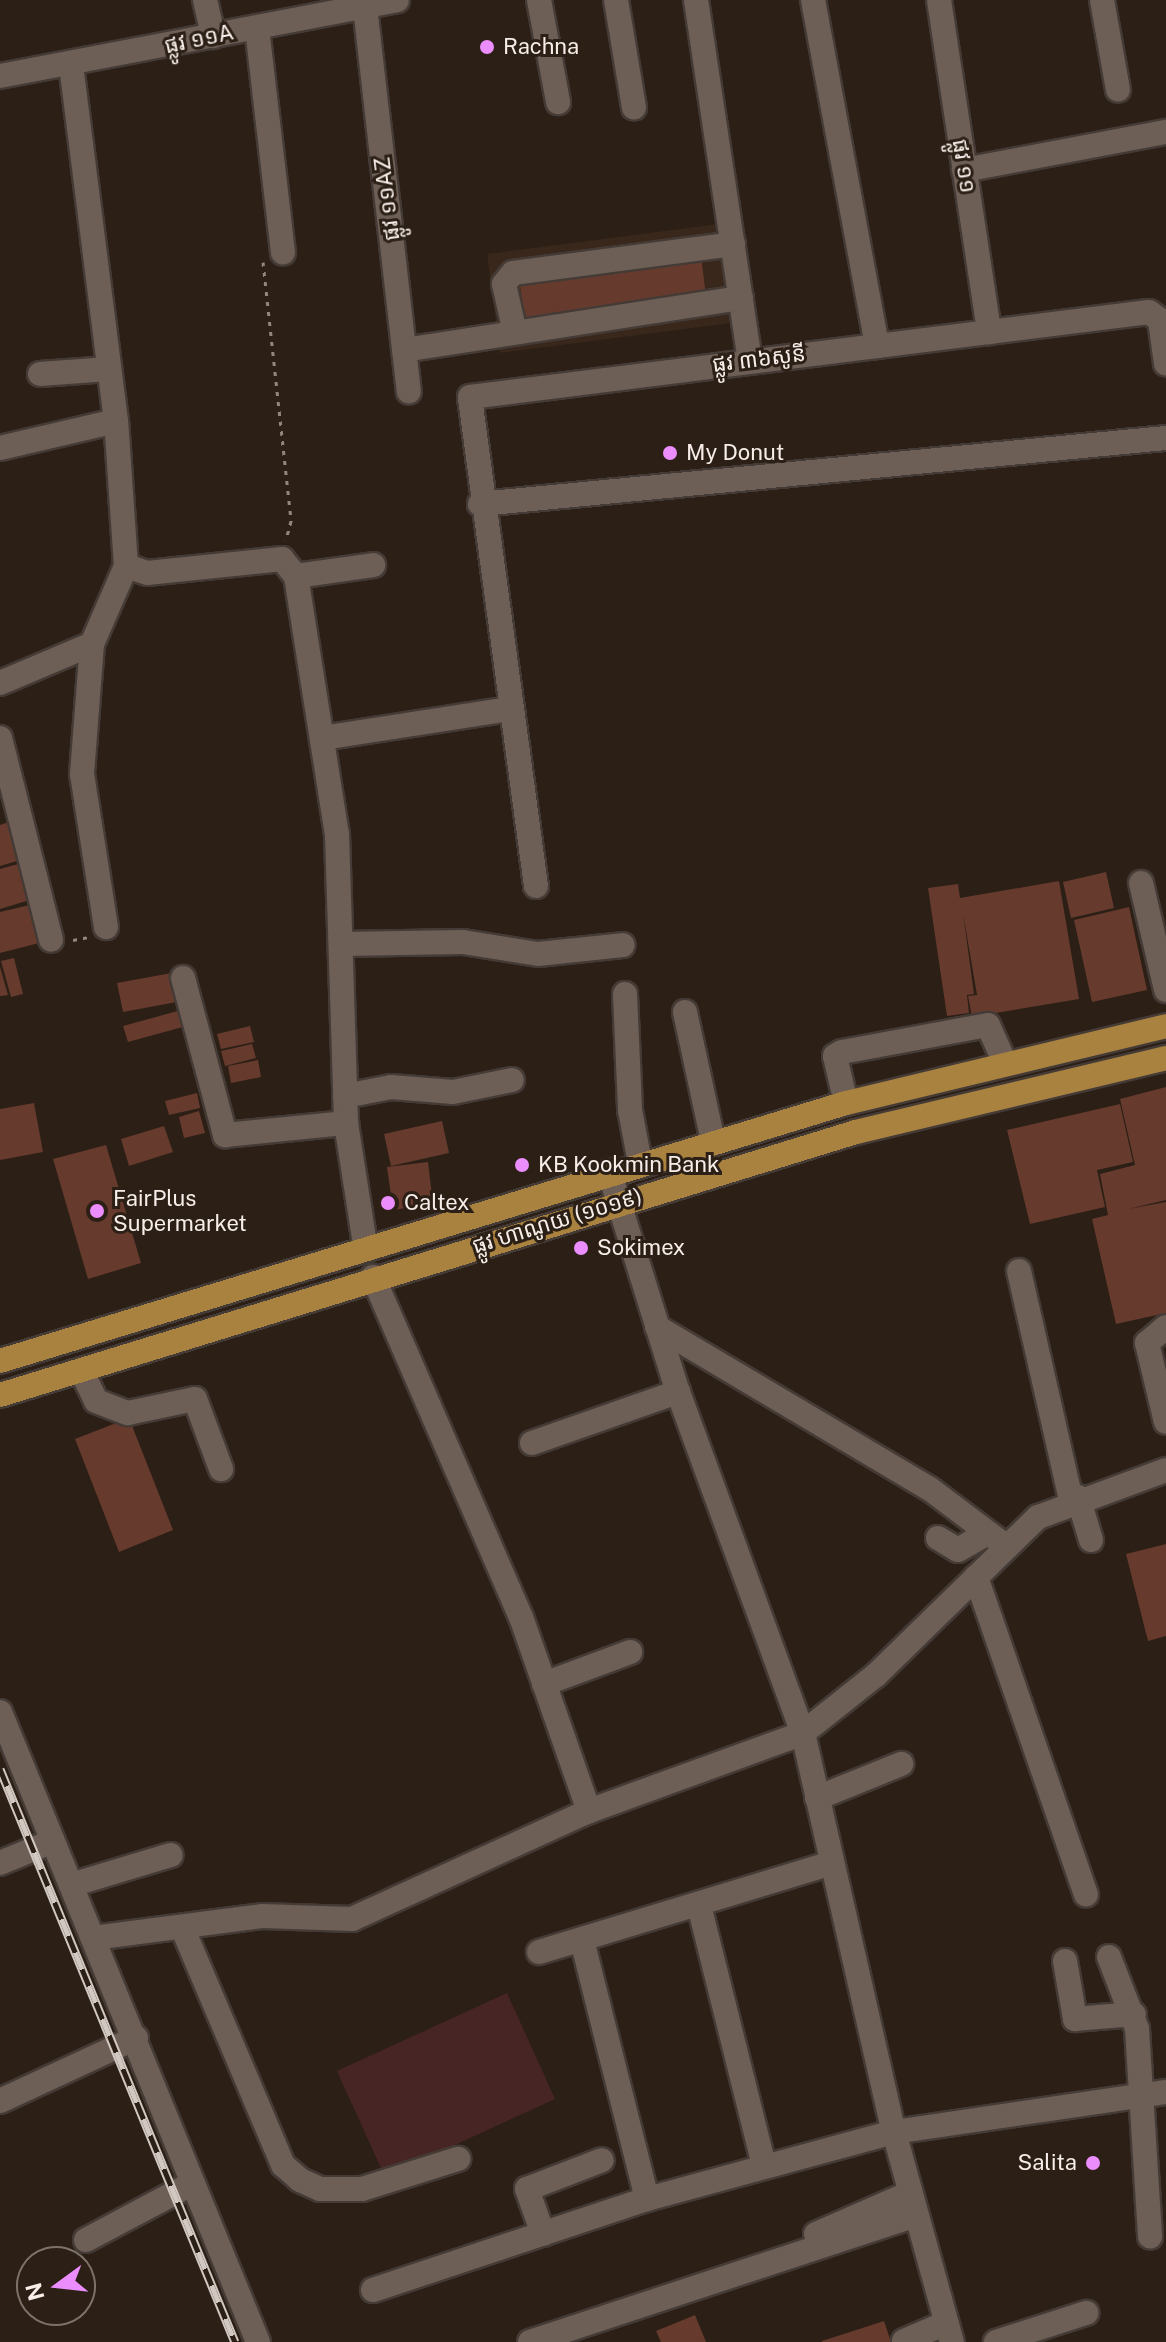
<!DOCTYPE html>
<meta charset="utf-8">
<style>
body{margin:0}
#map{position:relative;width:1166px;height:2342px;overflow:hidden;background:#2b1f16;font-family:"Public Sans","Noto Sans Khmer",sans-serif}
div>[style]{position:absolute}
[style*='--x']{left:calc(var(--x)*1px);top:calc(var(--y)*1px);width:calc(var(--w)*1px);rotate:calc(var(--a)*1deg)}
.built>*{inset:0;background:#38271a}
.green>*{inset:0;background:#482525}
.building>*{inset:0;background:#663a2c}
.path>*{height:3px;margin-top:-1.5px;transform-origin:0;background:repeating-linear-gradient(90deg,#918780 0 4px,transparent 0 10px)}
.roads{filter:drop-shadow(2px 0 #453b36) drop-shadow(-2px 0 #453b36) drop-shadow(0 2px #453b36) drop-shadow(0 -2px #453b36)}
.minor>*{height:24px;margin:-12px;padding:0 12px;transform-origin:12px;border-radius:12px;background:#6d5f55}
.major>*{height:24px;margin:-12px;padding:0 12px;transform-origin:12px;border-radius:12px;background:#aa823f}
.rail>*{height:9px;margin-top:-4.5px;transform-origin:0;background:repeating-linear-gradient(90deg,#2b1f16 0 18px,#d2c8c2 0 36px);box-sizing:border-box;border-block:2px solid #d2c8c2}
.dots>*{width:22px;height:22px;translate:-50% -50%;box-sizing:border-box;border:4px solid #2b1f16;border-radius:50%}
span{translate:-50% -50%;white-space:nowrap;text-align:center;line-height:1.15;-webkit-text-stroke:6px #2b1f16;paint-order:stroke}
.street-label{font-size:22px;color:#f7eee9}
.poi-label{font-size:22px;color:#f7eee9}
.left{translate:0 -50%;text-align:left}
.right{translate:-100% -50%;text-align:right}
.north{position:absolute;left:16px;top:2246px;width:80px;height:80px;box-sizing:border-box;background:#2b1f16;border:2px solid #7d726a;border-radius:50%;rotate:255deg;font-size:22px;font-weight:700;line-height:32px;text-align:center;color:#f7eee9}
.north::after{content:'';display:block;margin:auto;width:28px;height:36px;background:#eb8dfc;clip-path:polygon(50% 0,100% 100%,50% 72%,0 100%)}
</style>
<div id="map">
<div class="built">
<i style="clip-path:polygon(726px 223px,739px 322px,500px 353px,487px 254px)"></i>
</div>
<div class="green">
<i style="clip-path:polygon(507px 1993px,555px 2099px,385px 2177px,337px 2071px)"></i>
</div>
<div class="building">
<i style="clip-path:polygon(701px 256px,706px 296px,525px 320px,519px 279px)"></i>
<i style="clip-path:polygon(12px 821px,24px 859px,0 866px,0 825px)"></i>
<i style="clip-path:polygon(22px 863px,33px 899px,0 909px,0 869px)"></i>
<i style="clip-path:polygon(1106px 872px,1114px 908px,1071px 918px,1063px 882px)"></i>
<i style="clip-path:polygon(1059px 881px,1079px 999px,972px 1017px,968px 996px,977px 995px,963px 913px,974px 994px,967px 995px,969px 1013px,947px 1016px,928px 888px,958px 884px,960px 898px)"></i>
<i style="clip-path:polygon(38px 903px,47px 941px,0 953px,0 912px)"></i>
<i style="clip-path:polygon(1129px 907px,1147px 990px,1092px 1002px,1074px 920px)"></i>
<i style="clip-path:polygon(14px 958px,23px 994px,11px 997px,1px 961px)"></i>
<i style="clip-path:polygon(0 967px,8px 995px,0 996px)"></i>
<i style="clip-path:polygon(177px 972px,182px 1001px,123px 1012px,117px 983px)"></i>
<i style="clip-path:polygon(185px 1009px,190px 1025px,128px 1042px,123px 1026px)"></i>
<i style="clip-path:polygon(250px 1026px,254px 1042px,221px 1049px,217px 1034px)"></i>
<i style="clip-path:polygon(252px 1044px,256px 1058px,225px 1066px,221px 1051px)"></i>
<i style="clip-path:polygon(258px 1060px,261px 1077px,231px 1083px,228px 1066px)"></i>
<i style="clip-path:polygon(1166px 1087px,1166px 1200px,1128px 1209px,1166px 1202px,1166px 1313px,1116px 1324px,1092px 1219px,1108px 1215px,1100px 1174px,1135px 1165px,1120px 1099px)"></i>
<i style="clip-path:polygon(197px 1093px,200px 1108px,169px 1115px,165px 1101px)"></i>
<i style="clip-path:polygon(34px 1103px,43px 1152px,0 1160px,0 1109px)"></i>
<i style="clip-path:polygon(1120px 1104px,1133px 1162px,1097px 1170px,1105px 1207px,1030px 1224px,1007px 1130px)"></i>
<i style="clip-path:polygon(199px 1111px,205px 1133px,184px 1138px,179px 1117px)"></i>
<i style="clip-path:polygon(442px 1121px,449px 1153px,391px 1166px,384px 1134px)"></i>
<i style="clip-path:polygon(164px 1126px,173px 1152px,129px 1166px,121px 1139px)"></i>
<i style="clip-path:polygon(106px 1145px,141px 1263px,88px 1279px,53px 1159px)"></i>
<i style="clip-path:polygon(428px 1162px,433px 1204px,393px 1210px,387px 1167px)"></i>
<i style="clip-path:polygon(129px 1418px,173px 1530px,119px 1552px,75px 1439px)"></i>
<i style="clip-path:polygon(1166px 1544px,1166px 1636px,1148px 1641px,1126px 1554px)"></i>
<i style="clip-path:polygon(695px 2315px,706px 2342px,661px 2342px,656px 2331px)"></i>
<i style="clip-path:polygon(884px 2321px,891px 2342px,822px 2342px,822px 2341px)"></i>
</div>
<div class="path">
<i style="--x:263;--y:262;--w:261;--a:83.8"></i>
<i style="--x:291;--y:521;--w:20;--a:105"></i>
<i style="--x:73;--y:940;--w:16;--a:-11"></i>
</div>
<div class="roads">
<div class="minor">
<i style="--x:205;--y:0;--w:37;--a:77"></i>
<i style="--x:539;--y:0;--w:104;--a:79.4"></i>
<i style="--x:616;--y:0;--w:109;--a:80.5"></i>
<i style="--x:696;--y:0;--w:364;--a:81.5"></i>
<i style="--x:813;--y:0;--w:352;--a:79.5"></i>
<i style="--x:939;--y:0;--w:336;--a:81.4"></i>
<i style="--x:1102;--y:0;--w:91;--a:79.9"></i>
<i style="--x:365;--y:7;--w:387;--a:83.5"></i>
<i style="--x:257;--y:28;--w:226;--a:83.4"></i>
<i style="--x:0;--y:76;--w:404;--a:-10.8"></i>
<i style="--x:964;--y:170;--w:206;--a:-10.7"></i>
<i style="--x:514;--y:328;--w:45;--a:-102.8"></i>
<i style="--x:504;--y:284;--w:14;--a:-51"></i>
<i style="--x:513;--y:273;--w:222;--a:-7.5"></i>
<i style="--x:404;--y:350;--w:341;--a:-8.8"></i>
<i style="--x:40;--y:374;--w:69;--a:-4.1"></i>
<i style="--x:0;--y:448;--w:119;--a:-13.1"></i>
<i style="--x:480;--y:504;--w:689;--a:-5.5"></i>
<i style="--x:126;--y:566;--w:22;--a:18"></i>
<i style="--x:147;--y:573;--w:136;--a:-5.9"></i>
<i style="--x:282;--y:559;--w:22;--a:51"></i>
<i style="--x:296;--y:576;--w:261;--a:81"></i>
<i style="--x:337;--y:834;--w:289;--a:88.2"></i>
<i style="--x:346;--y:1123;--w:123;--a:81.1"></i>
<i style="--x:296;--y:576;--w:78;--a:-8.1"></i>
<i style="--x:92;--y:644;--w:130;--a:94.4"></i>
<i style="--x:82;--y:774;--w:155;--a:81.1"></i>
<i style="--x:0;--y:683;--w:100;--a:-23"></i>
<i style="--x:92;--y:644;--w:85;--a:-66.4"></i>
<i style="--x:126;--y:566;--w:145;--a:-93.9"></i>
<i style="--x:116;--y:421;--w:358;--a:-97.2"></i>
<i style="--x:0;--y:738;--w:208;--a:75.8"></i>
<i style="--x:322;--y:738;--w:190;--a:-8.8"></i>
<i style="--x:1141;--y:883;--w:110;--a:76.8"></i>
<i style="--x:536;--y:886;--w:493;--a:-97.7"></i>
<i style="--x:470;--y:397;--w:684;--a:-7.14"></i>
<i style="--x:1149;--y:312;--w:14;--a:36"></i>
<i style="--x:1160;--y:320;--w:44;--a:82.2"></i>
<i style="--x:341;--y:944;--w:122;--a:-0.9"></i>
<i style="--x:463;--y:942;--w:76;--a:9.1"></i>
<i style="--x:538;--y:954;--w:85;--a:-6"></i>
<i style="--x:183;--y:978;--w:163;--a:75"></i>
<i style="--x:225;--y:1135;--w:122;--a:-5.7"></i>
<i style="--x:625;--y:994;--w:116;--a:87.5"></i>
<i style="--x:630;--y:1110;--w:54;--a:79.3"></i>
<i style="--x:685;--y:1012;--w:132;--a:77.8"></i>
<i style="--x:345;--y:1096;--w:47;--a:-11.1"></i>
<i style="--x:391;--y:1087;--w:62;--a:4.6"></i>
<i style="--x:453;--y:1092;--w:60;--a:-11.5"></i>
<i style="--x:846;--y:1103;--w:48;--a:-103.2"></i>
<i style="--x:835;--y:1056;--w:8;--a:-30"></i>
<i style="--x:842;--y:1052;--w:148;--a:-10.5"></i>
<i style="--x:988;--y:1025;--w:39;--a:66"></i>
<i style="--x:609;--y:1171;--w:232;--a:72.7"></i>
<i style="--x:678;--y:1392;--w:363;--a:69.9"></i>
<i style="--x:803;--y:1733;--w:409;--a:77.2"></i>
<i style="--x:894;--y:2132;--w:218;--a:74.6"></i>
<i style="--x:1019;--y:1271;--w:234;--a:77.2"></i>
<i style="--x:373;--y:1277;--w:371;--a:66.5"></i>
<i style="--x:521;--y:1617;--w:206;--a:70.7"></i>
<i style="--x:657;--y:1327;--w:317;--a:30.7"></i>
<i style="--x:930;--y:1489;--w:91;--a:37"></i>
<i style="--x:1166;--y:1327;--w:25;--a:140"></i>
<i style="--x:1147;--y:1343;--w:81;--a:76.5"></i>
<i style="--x:81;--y:1370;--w:34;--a:64"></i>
<i style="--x:96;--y:1401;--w:34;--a:21"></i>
<i style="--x:128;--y:1413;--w:68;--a:-11.8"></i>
<i style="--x:195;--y:1399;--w:75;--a:69.6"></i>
<i style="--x:532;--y:1443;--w:155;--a:-19.3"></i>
<i style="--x:1078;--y:1497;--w:45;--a:73.2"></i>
<i style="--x:938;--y:1538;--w:23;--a:31"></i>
<i style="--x:958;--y:1550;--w:34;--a:-30"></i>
<i style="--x:976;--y:1577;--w:336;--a:70.9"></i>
<i style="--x:544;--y:1684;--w:92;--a:-20.4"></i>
<i style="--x:0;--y:1712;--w:681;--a:67.73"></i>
<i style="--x:817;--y:1798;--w:91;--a:-22"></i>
<i style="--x:0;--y:1863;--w:57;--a:-22.5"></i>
<i style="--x:71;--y:1885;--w:104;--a:-16.7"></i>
<i style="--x:699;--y:1905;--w:269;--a:76"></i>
<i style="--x:182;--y:1927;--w:259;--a:67"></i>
<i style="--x:283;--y:2165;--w:23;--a:41"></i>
<i style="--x:300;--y:2180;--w:22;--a:24"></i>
<i style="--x:320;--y:2189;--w:42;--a:0"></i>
<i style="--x:362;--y:2189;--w:101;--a:-17.4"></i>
<i style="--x:93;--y:1938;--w:170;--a:-7.4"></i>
<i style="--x:262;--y:1916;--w:90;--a:1.9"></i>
<i style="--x:352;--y:1919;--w:260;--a:-24.5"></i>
<i style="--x:589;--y:1811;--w:228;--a:-20"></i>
<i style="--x:803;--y:1733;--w:93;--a:-38.5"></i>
<i style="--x:876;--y:1675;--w:226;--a:-44.3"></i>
<i style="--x:1038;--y:1517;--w:136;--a:-20.2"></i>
<i style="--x:582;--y:1940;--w:267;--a:75.9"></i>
<i style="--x:539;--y:1952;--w:306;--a:-16.9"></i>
<i style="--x:1109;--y:1957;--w:77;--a:68.7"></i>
<i style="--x:1137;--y:2029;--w:208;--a:86.4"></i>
<i style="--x:1065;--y:1961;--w:59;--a:80.2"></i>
<i style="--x:1075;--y:2019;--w:59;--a:-4.8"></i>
<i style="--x:0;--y:2101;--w:150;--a:-24.9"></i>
<i style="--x:543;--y:2234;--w:48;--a:-109.6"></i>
<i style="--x:527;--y:2189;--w:80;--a:-21.1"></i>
<i style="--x:816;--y:2234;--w:103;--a:-23.6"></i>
<i style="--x:86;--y:2240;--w:121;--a:-28"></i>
<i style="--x:373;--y:2290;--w:289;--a:-18.4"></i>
<i style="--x:647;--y:2199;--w:256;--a:-15.2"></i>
<i style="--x:894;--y:2132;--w:275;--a:-8.4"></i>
<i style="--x:904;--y:2341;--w:46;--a:-23.2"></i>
<i style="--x:530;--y:2342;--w:406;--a:-18.2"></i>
<i style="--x:996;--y:2342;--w:95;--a:-17.9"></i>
</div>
<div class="major">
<i style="--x:0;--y:1361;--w:884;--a:-16.96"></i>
<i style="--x:846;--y:1103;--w:329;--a:-13.5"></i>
<i style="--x:0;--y:1395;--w:895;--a:-17.08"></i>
<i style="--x:856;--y:1132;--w:319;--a:-13.4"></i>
</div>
</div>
<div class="rail">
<i style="--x:0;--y:1769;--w:619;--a:67.7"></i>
</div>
<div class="dots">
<i style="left:487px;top:47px;background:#eb8dfc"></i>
<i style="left:670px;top:453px;background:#eb8dfc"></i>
<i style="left:522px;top:1165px;background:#eb8dfc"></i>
<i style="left:388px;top:1203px;background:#eb8dfc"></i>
<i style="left:97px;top:1211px;background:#eb8dfc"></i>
<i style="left:581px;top:1248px;background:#eb8dfc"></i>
<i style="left:1093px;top:2163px;background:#eb8dfc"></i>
</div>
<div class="street-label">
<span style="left:199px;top:39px;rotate:-12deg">ផ្លូវ ១១A</span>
<span style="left:964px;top:166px;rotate:81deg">ផ្លូវ ១១</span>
<span style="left:387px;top:199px;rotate:-97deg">ផ្លូវ ១១AZ</span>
<span style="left:759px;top:359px;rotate:-7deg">ផ្លូវ ៣៦សូនី</span>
<span style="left:557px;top:1221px;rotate:-17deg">ផ្លូវ ហាណូយ (១០១៩)</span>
</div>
<div class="poi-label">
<span class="left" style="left:503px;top:47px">Rachna</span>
<span class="left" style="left:686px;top:453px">My Donut</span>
<span class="left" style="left:538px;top:1165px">KB Kookmin Bank</span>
<span class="left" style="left:113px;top:1211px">FairPlus<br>Supermarket</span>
<span class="left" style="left:404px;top:1203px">Caltex</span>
<span class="left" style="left:597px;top:1248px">Sokimex</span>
<span class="right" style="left:1077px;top:2163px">Salita</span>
</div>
<div class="north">N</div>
</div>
